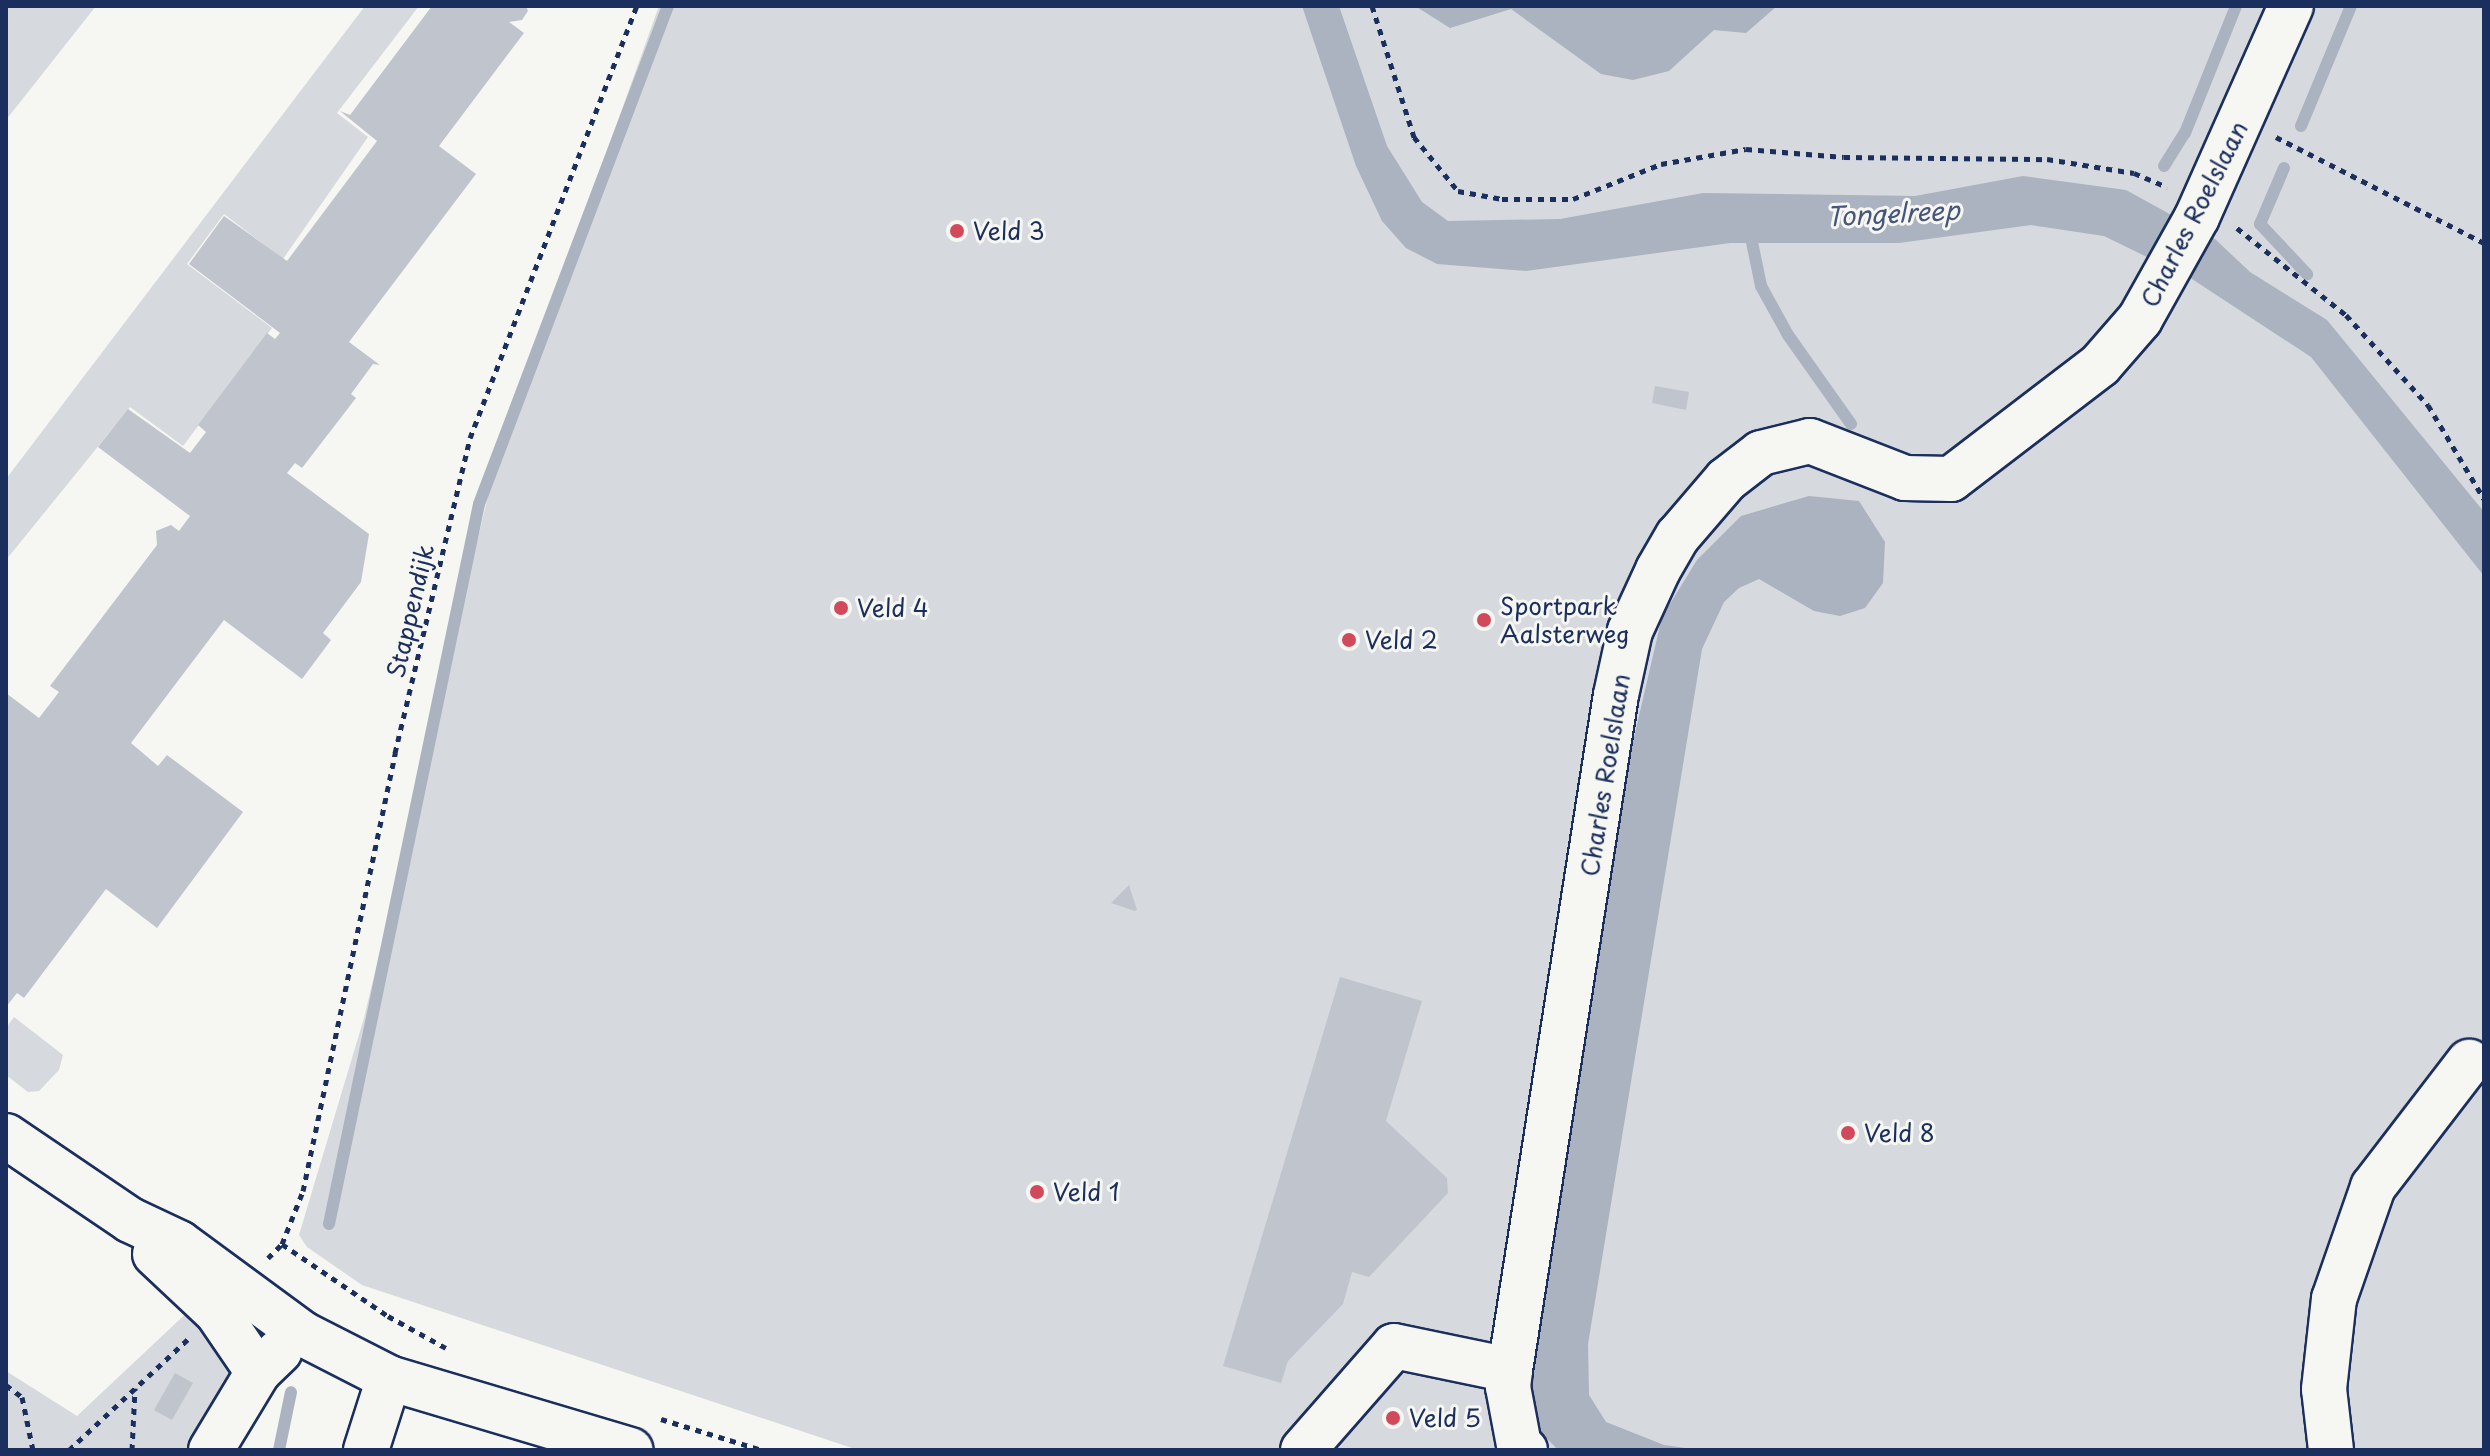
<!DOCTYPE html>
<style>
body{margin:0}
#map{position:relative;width:2490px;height:1456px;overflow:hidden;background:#f6f6f2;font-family:"Playpen Sans",sans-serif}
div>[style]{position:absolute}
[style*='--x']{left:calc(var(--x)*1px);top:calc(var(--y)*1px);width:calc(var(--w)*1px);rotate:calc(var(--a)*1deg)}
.green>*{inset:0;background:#d6d9dd}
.water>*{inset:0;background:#abb2c0}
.stream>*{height:12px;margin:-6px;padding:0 6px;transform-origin:6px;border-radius:6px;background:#abb2c0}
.building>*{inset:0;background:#c0c4cd}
.path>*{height:5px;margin-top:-2.5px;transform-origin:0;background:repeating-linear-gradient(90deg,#1b2f5e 0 6px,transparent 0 12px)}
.roads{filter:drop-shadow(2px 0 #1b2f5e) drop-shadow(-2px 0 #1b2f5e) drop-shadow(0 2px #1b2f5e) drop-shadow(0 -2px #1b2f5e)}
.minor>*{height:44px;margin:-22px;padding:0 22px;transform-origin:22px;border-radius:22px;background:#f6f6f2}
.dots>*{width:22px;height:22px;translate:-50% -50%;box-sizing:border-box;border:4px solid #f6f6f2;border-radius:50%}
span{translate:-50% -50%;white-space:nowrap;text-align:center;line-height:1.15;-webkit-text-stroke:6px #f6f6f2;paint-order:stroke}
.street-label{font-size:24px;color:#1b2f5e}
.poi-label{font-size:24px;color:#1b2f5e}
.left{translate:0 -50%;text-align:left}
.water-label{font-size:26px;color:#46567b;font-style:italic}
.frame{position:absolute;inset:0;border:8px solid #1b2f5e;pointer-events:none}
</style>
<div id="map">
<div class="green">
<i style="clip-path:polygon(6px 6px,96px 6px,6px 120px)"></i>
<i style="clip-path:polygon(365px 6px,419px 6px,337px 113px,368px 137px,283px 259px,224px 214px,187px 264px,272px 328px,183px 446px,130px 407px,6px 560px,6px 479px)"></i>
<i style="clip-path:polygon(659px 6px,2484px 6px,2484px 1450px,858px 1450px,362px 1285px,307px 1247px,299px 1235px,364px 1018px,498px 454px)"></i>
<i style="clip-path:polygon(14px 1017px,63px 1055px,59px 1070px,39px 1091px,28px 1092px,6px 1075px,6px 1028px)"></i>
<i style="clip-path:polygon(194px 1306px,237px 1376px,203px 1450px,6px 1450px,6px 1371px,77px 1416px)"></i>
</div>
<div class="water">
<i style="clip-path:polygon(1302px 6px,1339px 6px,1387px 146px,1422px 202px,1448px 221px,1560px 219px,1703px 193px,1915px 196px,2023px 176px,2126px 190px,2215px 239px,2250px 272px,2327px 320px,2484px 512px,2484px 576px,2311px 357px,2192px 279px,2104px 236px,2031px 225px,1899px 243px,1730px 243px,1526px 271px,1437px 264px,1406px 248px,1382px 221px,1356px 166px)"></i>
<i style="clip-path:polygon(1415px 6px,1777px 6px,1746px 33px,1714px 30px,1669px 71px,1633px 80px,1601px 74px,1511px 9px,1450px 28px)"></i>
<i style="clip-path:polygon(1809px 496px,1859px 501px,1885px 542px,1883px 583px,1865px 608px,1840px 616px,1814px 611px,1759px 579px,1739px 588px,1724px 602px,1702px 649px,1588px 1344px,1589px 1395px,1606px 1422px,1664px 1445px,1699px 1450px,1558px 1450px,1537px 1428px,1529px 1379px,1622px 789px,1662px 617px,1697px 560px,1741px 516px)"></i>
</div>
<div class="stream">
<i style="--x:2301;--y:126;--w:130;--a:-67.4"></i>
<i style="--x:2164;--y:166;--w:39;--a:-58"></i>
<i style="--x:2185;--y:133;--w:137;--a:-68.1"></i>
<i style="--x:2284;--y:168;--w:61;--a:113.2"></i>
<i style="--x:2260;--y:224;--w:69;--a:46.8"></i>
<i style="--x:1752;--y:242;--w:45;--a:78.4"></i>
<i style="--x:1761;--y:286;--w:56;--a:61.1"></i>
<i style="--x:1788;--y:335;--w:109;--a:54.7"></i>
<i style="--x:329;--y:1224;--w:735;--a:-78.23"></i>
<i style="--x:479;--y:504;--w:533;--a:-69.22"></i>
<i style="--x:279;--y:1450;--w:59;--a:-78.3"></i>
</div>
<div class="building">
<i style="clip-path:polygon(432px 6px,526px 6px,528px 11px,522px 20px,509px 22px,524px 33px,439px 146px,476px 174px,349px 342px,380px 365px,373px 364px,351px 394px,356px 398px,302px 468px,295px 463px,287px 473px,369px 534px,361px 582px,323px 633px,331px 640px,302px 679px,224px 620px,131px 743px,158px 766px,167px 755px,243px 812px,157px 928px,106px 889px,24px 998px,17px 993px,6px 1007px,6px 693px,39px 718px,59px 692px,50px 686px,157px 545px,156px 531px,171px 525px,179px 531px,190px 516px,98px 447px,128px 409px,190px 453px,206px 432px,198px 425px,267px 333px,275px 339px,280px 333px,189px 264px,224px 216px,287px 261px,377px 141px,340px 111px,350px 115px)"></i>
<i style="clip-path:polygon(1655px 386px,1689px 392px,1686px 410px,1652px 403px)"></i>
<i style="clip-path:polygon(1129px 885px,1137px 910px,1135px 911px,1111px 903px)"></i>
<i style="clip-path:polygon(1340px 977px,1422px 1001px,1386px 1121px,1447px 1178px,1448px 1193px,1369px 1277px,1352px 1272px,1343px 1304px,1288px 1361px,1281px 1383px,1223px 1366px)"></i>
<i style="clip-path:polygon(175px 1373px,193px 1383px,172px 1420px,154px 1410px)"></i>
</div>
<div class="path">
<i style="--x:1372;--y:6;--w:138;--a:72.2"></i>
<i style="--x:1414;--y:137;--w:70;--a:50.8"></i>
<i style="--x:1458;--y:191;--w:45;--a:10.3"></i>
<i style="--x:1502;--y:199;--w:71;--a:0"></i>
<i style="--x:1573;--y:199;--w:95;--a:-21.7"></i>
<i style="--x:1661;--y:164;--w:86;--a:-10"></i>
<i style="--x:1746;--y:149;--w:98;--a:4.7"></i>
<i style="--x:1844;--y:157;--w:203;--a:0.6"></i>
<i style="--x:2047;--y:159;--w:88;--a:9.1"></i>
<i style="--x:2134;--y:173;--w:36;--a:23"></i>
<i style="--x:2276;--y:137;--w:233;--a:27"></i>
<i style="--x:2237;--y:228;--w:139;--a:38.6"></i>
<i style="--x:2346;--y:315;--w:122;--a:47.7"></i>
<i style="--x:2428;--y:405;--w:109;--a:59.2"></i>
<i style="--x:282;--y:1244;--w:128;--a:34.2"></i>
<i style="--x:388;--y:1316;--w:66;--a:28.9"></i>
<i style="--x:268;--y:1258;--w:20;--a:-45"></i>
<i style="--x:282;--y:1244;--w:57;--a:-68.4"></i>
<i style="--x:303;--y:1191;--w:448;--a:-78.1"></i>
<i style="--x:395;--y:753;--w:324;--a:-76.6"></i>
<i style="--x:470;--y:438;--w:463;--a:-68.9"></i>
<i style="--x:6;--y:1385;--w:20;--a:37"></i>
<i style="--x:22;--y:1397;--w:54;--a:78.3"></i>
<i style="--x:661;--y:1419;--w:106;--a:17.1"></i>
<i style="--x:69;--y:1450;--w:163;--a:-43"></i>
<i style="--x:132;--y:1450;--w:62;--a:-87.2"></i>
</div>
<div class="roads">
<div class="minor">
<i style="--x:6;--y:1136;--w:150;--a:34.1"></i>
<i style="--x:130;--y:1220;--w:54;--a:25.1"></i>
<i style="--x:179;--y:1243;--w:154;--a:36.3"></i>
<i style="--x:303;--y:1334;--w:97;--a:27.1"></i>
<i style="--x:389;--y:1378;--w:76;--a:107.7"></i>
<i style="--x:155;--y:1254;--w:85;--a:43.1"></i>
<i style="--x:217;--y:1312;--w:73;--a:55.7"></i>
<i style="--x:389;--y:1378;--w:252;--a:16.6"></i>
<i style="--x:211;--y:1450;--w:91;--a:-58.9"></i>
<i style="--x:258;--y:1372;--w:30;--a:-44"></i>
<i style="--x:1303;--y:1450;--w:138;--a:-48.8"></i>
<i style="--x:1394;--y:1346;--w:118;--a:11.7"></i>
<i style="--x:1525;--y:1450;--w:8;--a:-140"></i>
<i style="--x:1519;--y:1445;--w:59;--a:-100.7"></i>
<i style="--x:1508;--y:1387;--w:17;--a:-83"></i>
<i style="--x:1510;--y:1370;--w:683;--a:-81.08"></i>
<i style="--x:1616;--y:695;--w:66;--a:-77.7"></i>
<i style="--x:1630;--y:631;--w:67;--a:-65.3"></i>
<i style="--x:1658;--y:570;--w:39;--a:-60"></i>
<i style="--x:1678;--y:536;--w:74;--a:-49.4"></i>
<i style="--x:1726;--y:480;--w:44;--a:-37.6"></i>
<i style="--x:1761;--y:453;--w:50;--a:-13.8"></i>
<i style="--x:1810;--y:441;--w:102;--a:21.3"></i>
<i style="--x:1905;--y:478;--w:46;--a:1.2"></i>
<i style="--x:1951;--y:479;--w:188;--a:-37.4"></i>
<i style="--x:2100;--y:365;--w:61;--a:-49"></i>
<i style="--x:2140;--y:319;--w:117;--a:-60.8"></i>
<i style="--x:2197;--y:217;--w:231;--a:-66"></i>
<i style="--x:2331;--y:1450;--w:61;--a:-96.5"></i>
<i style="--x:2324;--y:1389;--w:91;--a:-83.7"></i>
<i style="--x:2334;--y:1299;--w:119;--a:-70.8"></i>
<i style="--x:2373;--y:1187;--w:158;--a:-52.5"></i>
</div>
</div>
<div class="dots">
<i style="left:957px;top:231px;background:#d1495b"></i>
<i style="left:841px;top:608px;background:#d1495b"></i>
<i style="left:1484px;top:620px;background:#d1495b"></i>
<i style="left:1349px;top:640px;background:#d1495b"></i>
<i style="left:1848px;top:1133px;background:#d1495b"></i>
<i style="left:1037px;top:1192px;background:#d1495b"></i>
<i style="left:1393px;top:1418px;background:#d1495b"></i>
</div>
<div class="street-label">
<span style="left:2194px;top:214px;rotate:-63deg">Charles Roelslaan</span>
<span style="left:410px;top:611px;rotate:-77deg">Stappendijk</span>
<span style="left:1605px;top:775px;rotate:-81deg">Charles Roelslaan</span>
</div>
<div class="poi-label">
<span class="left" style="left:973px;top:231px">Veld 3</span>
<span class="left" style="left:1500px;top:620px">Sportpark<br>Aalsterweg</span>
<span class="left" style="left:857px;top:608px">Veld 4</span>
<span class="left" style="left:1365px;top:640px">Veld 2</span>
<span class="left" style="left:1864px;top:1133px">Veld 8</span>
<span class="left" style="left:1053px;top:1192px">Veld 1</span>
<span class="left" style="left:1409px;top:1418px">Veld 5</span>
</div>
<div class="water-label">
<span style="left:1893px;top:213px;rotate:-3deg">Tongelreep</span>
</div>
<div class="frame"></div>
</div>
